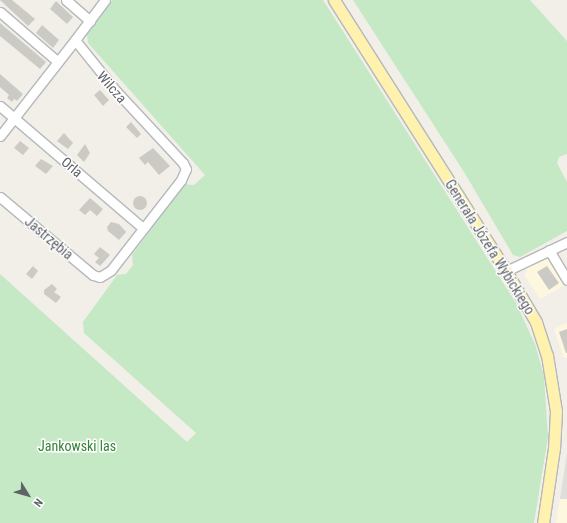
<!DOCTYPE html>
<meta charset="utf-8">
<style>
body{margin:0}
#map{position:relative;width:567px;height:523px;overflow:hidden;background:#f1efe8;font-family:"Roboto Condensed",sans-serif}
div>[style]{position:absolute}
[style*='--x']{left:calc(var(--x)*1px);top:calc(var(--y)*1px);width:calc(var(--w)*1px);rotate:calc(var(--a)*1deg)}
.commercial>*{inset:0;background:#fef7e0}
.industrial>*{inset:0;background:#e0deda}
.green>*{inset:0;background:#c5e8c5}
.building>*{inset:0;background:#cccac5}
.round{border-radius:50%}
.roads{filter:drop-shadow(1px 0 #b5b8bc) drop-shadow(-1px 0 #b5b8bc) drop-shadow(0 1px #b5b8bc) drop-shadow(0 -1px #b5b8bc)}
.minor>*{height:9px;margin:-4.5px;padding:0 4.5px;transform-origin:4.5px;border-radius:4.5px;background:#fff}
.major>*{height:11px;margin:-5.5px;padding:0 5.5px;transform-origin:5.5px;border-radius:5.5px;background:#fff2af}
span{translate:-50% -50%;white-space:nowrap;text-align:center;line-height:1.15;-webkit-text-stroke:3px #fff;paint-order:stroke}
.street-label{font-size:14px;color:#5f6368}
.park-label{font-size:14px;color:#348238}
.north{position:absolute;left:8px;top:475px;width:40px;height:40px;-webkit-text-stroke:3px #fff;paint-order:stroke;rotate:127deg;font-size:11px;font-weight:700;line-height:16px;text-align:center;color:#5f6368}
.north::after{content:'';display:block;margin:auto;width:14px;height:18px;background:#5f6368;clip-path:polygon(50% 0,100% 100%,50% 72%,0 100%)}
</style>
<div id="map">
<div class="commercial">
<i style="clip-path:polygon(542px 258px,550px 260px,565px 285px,540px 299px,525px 276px,528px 264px)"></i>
<i style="clip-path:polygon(567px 323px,567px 358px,564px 358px,554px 329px)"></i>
<i style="clip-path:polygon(560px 499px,567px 499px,567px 523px,556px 523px)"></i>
</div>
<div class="industrial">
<i style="clip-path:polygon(567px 453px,567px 499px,560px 499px)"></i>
</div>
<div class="green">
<i style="clip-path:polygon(112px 0,323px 0,516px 303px,535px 344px,544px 376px,548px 437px,534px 523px,0 523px,0 274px,187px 442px,196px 433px,84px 333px,83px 322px,117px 275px,126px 274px,133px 265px,132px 255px,184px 184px,194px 185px,205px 175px,88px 43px,87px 34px)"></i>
<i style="clip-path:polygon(353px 0,530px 0,567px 41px,567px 154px,559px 157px,557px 163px,567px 182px,567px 231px,520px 257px,513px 255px,464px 172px)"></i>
</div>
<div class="building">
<i style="clip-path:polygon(0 0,12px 0,35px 19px,28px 26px)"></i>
<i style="clip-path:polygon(56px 1px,73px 17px,67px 24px,50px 9px)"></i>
<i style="clip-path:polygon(0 23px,46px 62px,40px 69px,0 36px)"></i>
<i style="clip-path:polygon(42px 25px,59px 40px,53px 48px,36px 33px)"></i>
<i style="clip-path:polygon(0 74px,23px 94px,17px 101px,14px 99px,12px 102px,7px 98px,9px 95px,0 87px)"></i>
<i style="clip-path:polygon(100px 90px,109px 100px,103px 106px,94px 95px)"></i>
<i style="clip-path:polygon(131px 122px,141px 134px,137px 138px,126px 127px)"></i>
<i style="clip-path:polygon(64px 133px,73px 143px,68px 149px,57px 141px)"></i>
<i style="clip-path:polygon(20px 141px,29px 148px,23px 155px,14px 148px)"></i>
<i style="clip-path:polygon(85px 144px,90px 153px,84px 162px,77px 155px)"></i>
<i style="clip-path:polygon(153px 148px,170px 166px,159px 175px,148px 162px,145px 165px,139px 158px)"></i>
<i style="clip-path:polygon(41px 159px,53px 166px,46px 174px,35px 166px)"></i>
<i class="round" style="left:133px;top:196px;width:14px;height:14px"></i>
<i style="clip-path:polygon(90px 198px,103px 209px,97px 216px,90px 210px,85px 215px,79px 210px)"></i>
<i style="clip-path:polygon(111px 222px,119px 224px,126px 232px,119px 240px,108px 231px,107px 227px)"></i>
<i style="clip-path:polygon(100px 247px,110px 255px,100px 266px,95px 262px,99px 258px,94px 254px)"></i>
<i style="clip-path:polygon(33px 266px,38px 271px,32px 279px,26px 274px)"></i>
<i style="clip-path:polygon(547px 266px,559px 283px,549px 290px,537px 272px)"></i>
<i style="clip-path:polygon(52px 284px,57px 289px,54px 292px,61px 297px,56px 303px,44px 294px,44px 290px)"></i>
<i style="clip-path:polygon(567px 329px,567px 353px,566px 353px,559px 332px)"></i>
</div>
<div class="roads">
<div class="minor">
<i style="--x:66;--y:0;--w:32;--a:41"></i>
<i style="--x:0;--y:12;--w:75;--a:40.7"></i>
<i style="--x:0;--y:106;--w:188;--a:40.5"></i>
<i style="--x:0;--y:136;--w:122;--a:-52"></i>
<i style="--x:0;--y:197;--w:121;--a:40"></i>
<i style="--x:93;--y:275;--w:7;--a:16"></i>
<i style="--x:100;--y:277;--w:13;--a:-32"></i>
<i style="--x:111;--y:270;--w:114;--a:-52.1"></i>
<i style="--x:181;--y:180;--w:12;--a:-66"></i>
<i style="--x:186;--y:169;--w:7;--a:-117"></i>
<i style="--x:183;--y:163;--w:98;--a:-132.9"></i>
<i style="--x:116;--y:91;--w:65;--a:-128.8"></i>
<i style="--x:75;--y:40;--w:50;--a:-53.1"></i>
<i style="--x:549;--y:250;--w:35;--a:59"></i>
<i style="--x:506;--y:271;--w:68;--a:-25.4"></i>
</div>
<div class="major">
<i style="--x:334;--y:0;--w:321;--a:57.6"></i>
<i style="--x:506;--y:271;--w:59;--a:59.5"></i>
<i style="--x:536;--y:322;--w:35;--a:72"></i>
<i style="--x:547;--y:355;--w:57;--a:80.9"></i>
<i style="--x:556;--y:411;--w:37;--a:93"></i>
<i style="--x:554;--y:448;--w:76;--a:98.3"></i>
</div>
</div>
<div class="street-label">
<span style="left:112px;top:87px;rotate:49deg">Wilcza</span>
<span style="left:72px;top:167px;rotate:40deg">Orla</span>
<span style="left:49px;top:238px;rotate:40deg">Jastrzębia</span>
<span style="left:490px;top:247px;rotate:58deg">Generała Józefa Wybickiego</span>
</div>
<div class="park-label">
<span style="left:77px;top:446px">Jankowski las</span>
</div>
<div class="north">N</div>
</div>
